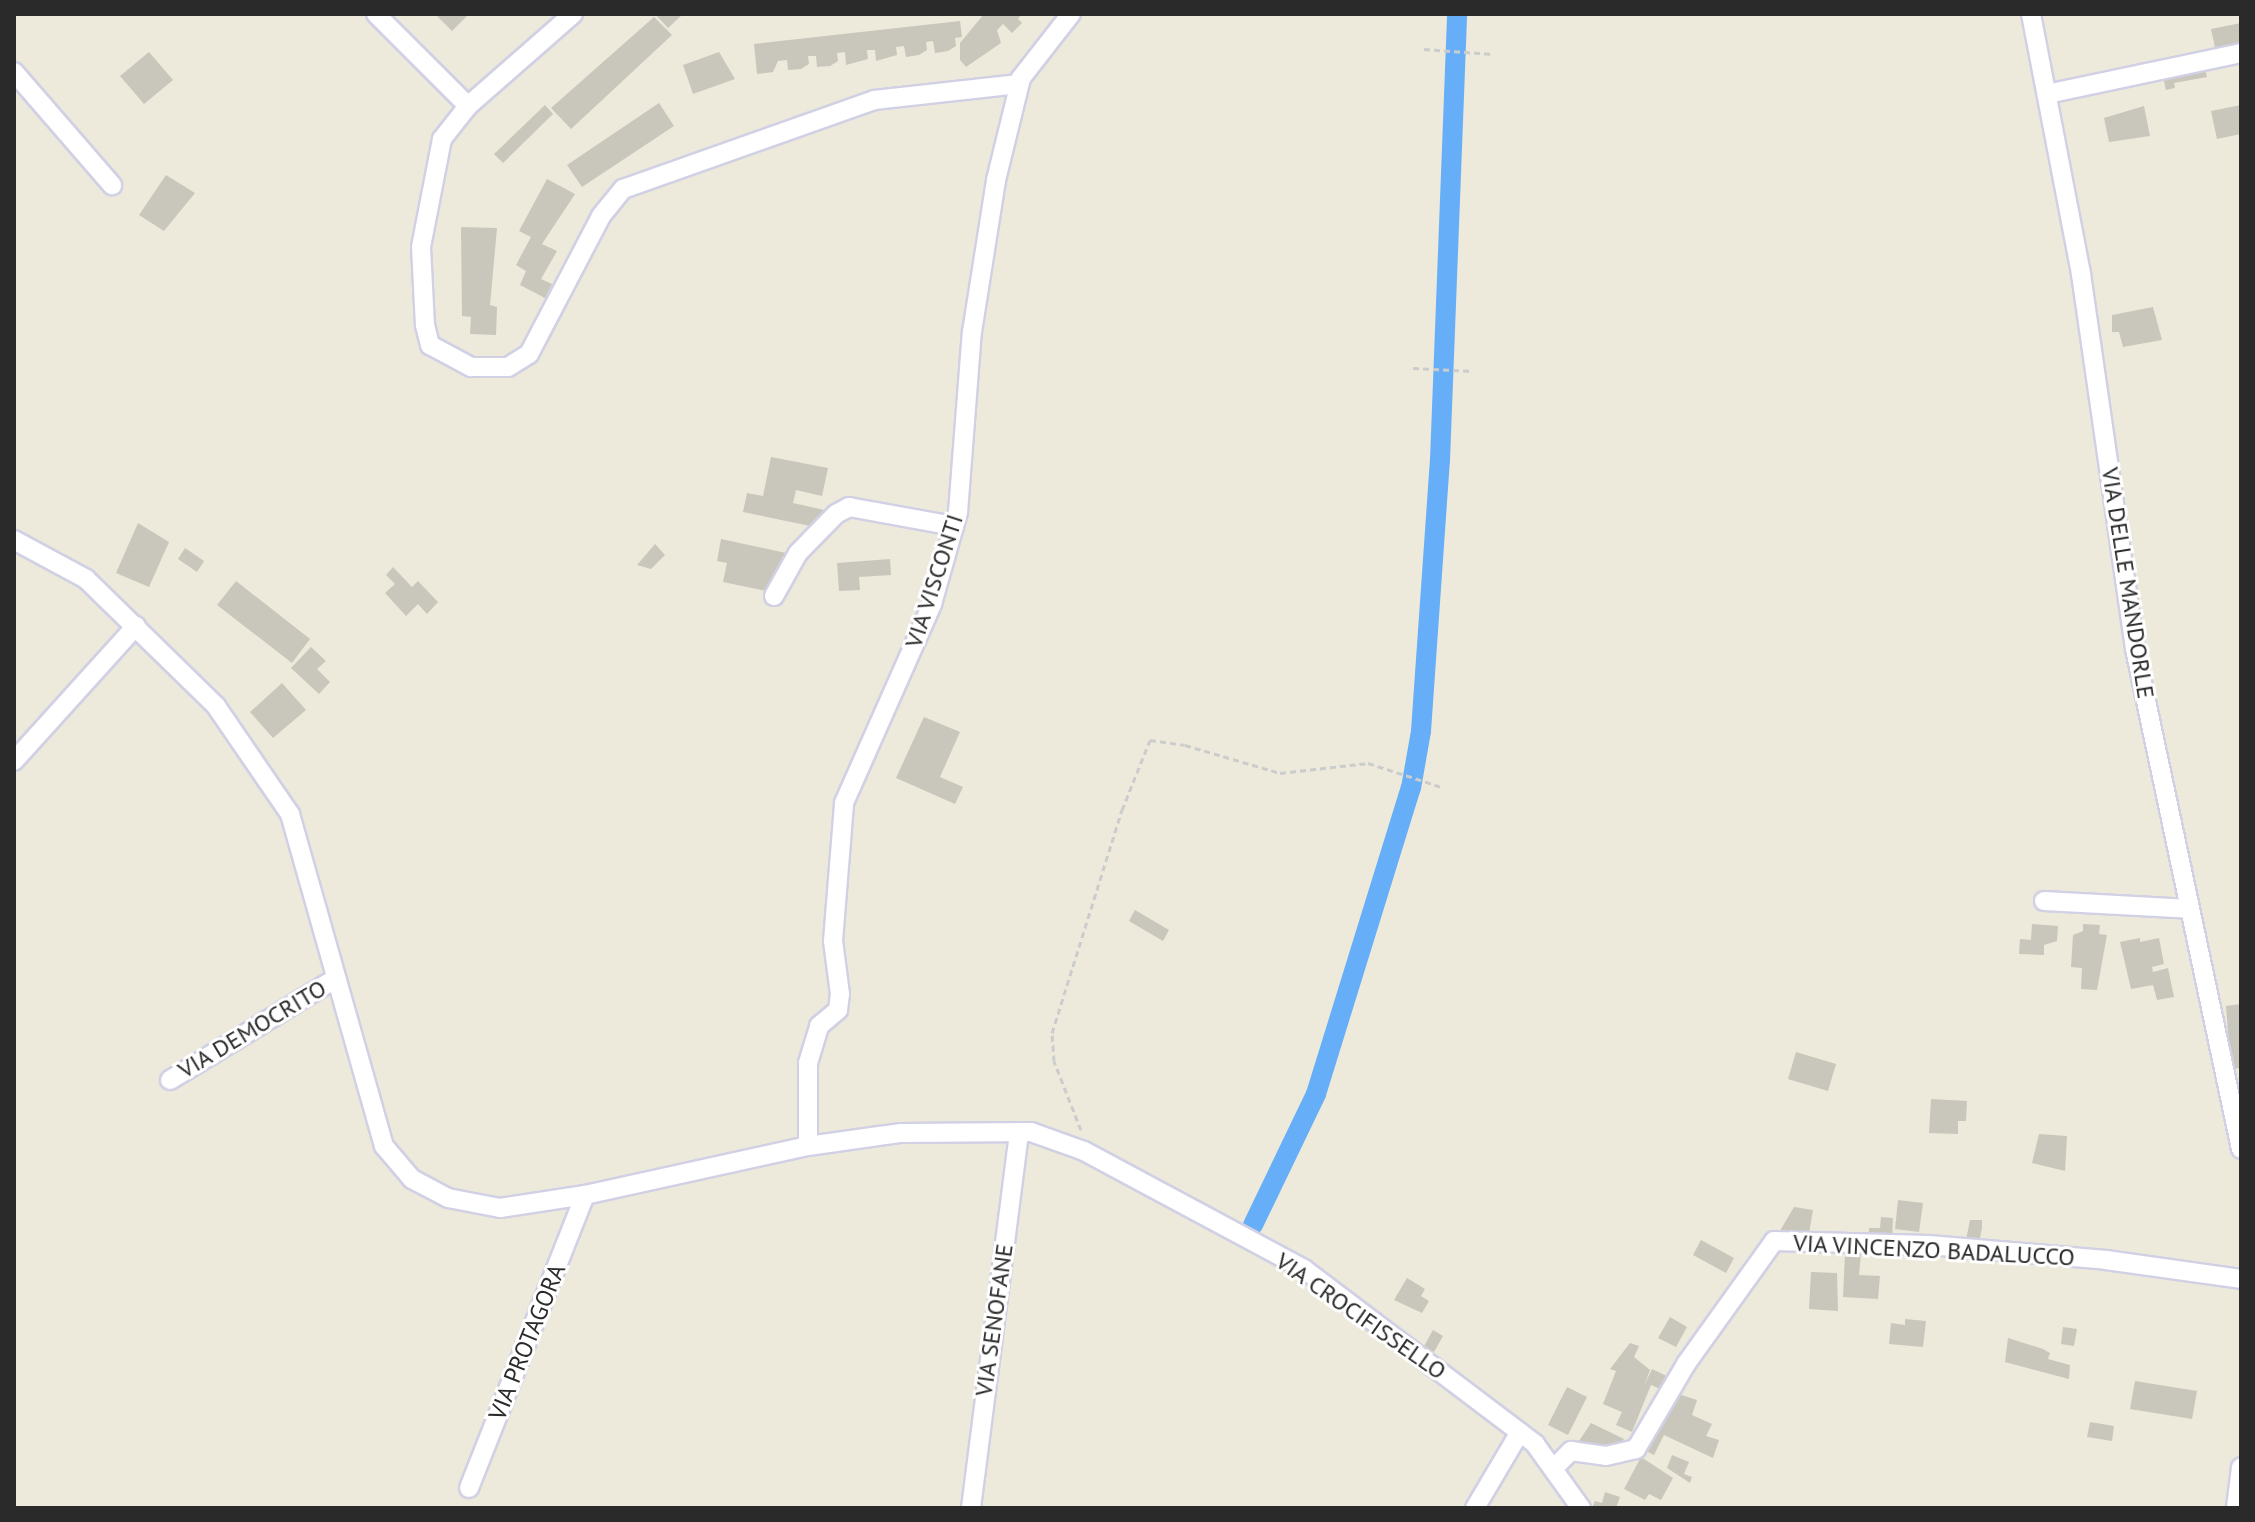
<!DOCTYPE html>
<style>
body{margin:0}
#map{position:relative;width:2255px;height:1522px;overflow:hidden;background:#edeadb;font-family:"PT Sans",sans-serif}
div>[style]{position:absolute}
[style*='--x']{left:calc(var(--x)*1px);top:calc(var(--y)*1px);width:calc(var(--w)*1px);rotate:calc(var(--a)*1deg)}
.canal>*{height:20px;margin:-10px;padding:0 10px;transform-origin:10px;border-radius:10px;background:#66aef7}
.building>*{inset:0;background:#c9c6bb}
.path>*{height:3px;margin-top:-1.5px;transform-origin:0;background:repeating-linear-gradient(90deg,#ccc 0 6px,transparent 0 10px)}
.roads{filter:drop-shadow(2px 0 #d1d0e4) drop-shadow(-2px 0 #d1d0e4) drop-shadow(0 2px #d1d0e4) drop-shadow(0 -2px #d1d0e4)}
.minor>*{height:18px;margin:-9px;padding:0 9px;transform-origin:9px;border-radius:9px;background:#fff}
span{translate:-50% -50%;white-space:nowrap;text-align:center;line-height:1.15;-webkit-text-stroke:6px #fff;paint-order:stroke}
.street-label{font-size:24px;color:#2a2a2a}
.frame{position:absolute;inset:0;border:16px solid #2a2a2a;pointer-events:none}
</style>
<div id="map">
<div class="canal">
<i style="--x:1253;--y:1225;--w:145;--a:-64.3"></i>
<i style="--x:1316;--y:1094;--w:320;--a:-72.8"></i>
<i style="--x:1411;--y:788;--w:58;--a:-80"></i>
<i style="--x:1421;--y:731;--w:272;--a:-86"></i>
<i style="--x:1440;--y:460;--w:446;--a:-87.8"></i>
</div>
<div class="building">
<i style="clip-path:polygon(435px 14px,469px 14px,452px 31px)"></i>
<i style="clip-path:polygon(655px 14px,683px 14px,668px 28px)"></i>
<i style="clip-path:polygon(984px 14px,1022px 14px,1018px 19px,1022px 23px,1012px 33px,1003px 24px,997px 30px,1001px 43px,966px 67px,960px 60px,960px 43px)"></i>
<i style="clip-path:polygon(654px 17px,672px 35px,571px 129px,551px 108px)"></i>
<i style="clip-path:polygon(960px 21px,962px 37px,955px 38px,956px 46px,948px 51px,935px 53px,933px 41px,926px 42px,927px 50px,919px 55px,906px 57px,904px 46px,896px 47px,897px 55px,876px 61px,875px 50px,867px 50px,868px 59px,846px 65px,845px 52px,837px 53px,838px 61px,830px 66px,817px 67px,816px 56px,808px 56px,809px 64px,801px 69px,788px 70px,787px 60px,778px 61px,773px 72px,757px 74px,754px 44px)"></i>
<i style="clip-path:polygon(2241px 23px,2241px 47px,2216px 52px,2211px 29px)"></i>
<i style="clip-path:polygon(149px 52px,173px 80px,144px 104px,120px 76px)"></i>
<i style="clip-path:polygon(719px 52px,735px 79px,693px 94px,683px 65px)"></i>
<i style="clip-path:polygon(2204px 64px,2207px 77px,2174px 83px,2175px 88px,2166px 90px,2162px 73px)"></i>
<i style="clip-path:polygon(659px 103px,674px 126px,582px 187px,567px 165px)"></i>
<i style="clip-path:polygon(545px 105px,553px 114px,503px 163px,494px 154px)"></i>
<i style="clip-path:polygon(2241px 105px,2241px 134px,2217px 139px,2211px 111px)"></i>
<i style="clip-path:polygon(2144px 106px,2150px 136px,2109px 142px,2104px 118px)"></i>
<i style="clip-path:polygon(166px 175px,195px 193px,164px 231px,139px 215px)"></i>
<i style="clip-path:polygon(547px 179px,575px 194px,542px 244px,557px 251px,541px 279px,552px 284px,545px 298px,520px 285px,526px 271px,516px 265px,531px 237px,519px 231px)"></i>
<i style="clip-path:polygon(461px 227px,497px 228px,490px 305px,497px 307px,496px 335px,470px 334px,471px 317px,462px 316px)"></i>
<i style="clip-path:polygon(2153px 307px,2162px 340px,2123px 347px,2119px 332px,2112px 332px,2112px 315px)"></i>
<i style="clip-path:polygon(771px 457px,828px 468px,822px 496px,796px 490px,793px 503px,824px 510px,820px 528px,743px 512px,747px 493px,763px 496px)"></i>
<i style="clip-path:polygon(138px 523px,169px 542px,149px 587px,116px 573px)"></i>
<i style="clip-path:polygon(721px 539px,786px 553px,775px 585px,769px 583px,767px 591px,723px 582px,727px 563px,717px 561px)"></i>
<i style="clip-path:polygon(655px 544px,665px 555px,651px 569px,637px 565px)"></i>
<i style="clip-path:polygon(185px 548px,204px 561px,197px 572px,178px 559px)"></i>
<i style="clip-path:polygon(890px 559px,891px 575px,859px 577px,860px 590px,839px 591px,837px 563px)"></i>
<i style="clip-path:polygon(393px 567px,412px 587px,418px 581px,438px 602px,427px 614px,418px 604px,406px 616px,385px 593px,395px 584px,386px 575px)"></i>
<i style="clip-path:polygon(236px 581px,310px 639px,292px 663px,217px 605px)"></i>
<i style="clip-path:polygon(311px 647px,326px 661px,317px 669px,330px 682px,319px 694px,291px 668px)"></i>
<i style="clip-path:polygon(282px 683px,306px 710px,273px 738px,250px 712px)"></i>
<i style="clip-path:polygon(924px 717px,960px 732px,940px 777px,963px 787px,955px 804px,896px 778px)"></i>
<i style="clip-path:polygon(1135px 910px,1169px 930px,1163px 941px,1129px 921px)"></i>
<i style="clip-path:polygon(2032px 924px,2058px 926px,2057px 941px,2044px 945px,2044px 955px,2019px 954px,2020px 939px,2031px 940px)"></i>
<i style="clip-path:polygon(2083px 924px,2100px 925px,2099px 934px,2107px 935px,2097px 990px,2081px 989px,2082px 968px,2071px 967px,2073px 935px,2083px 931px)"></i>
<i style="clip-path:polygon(2140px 938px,2140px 942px,2159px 938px,2164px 964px,2152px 967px,2153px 972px,2168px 968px,2174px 997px,2157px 1000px,2153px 985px,2131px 989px,2120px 942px)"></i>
<i style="clip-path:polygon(2241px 1004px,2241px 1068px,2231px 1069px,2226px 1006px)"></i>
<i style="clip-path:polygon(1796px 1052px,1836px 1064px,1828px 1091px,1788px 1079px)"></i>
<i style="clip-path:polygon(1931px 1099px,1967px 1101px,1966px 1121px,1958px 1121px,1958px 1134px,1929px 1133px)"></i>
<i style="clip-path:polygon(2039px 1134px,2067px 1136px,2065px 1171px,2032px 1163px)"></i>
<i style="clip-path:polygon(1898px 1200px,1923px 1203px,1919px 1232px,1895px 1229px)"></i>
<i style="clip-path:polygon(1794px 1207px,1813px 1210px,1808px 1239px,1777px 1236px)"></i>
<i style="clip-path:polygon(1881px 1217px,1893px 1218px,1892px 1241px,1873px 1240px,1874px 1232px,1869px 1232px,1869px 1228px,1880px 1228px)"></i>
<i style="clip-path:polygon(1970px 1220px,1982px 1220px,1982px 1228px,1979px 1243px,1965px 1245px)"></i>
<i style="clip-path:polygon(1701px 1240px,1734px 1258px,1726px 1273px,1693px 1255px)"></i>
<i style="clip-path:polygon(1845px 1253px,1861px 1254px,1859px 1275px,1880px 1276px,1878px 1299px,1843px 1297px)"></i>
<i style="clip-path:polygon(1811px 1272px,1837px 1273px,1838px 1311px,1809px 1309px)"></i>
<i style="clip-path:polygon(1407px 1278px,1425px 1289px,1421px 1296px,1429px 1301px,1422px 1313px,1394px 1300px)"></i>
<i style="clip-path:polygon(1670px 1317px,1687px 1327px,1676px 1347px,1658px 1338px)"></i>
<i style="clip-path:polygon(1905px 1319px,1926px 1321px,1923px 1347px,1889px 1344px,1891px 1323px,1905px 1325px)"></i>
<i style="clip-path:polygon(2063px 1327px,2077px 1329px,2074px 1346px,2061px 1344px)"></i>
<i style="clip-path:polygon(1433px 1330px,1443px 1336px,1434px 1352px,1424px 1346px)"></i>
<i style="clip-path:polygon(2008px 1338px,2043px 1349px,2050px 1353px,2048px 1359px,2070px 1365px,2069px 1379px,2005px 1362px)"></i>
<i style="clip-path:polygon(1630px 1343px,1639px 1346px,1634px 1357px,1650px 1370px,1644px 1386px,1652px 1369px,1671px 1378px,1665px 1391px,1651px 1385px,1632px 1432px,1616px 1425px,1622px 1412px,1603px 1404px,1616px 1371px,1610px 1369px)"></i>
<i style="clip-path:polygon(2135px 1381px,2197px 1391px,2192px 1419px,2130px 1409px)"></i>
<i style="clip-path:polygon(1567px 1387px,1587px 1397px,1568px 1435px,1548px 1425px)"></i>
<i style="clip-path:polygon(1672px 1392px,1697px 1400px,1692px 1415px,1712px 1424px,1706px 1436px,1719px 1440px,1713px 1458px,1664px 1435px,1654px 1455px,1640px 1448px)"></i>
<i style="clip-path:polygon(2090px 1422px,2114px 1426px,2112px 1441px,2087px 1437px)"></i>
<i style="clip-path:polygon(1591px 1423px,1624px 1439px,1616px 1455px,1579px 1441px)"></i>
<i style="clip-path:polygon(1672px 1455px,1689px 1462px,1684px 1474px,1692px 1477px,1690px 1483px,1667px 1468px)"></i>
<i style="clip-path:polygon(1641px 1457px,1673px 1478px,1661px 1500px,1649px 1494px,1645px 1500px,1624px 1489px)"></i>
<i style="clip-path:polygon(1605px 1492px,1620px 1497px,1616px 1508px,1592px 1508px,1595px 1501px,1602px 1503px)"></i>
</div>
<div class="path">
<i style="--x:1424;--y:49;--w:69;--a:4.1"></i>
<i style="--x:1413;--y:368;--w:60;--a:2.9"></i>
<i style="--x:1081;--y:1130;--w:74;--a:-111.4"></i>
<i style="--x:1054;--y:1061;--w:28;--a:-94"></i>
<i style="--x:1052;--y:1033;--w:234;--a:-72.6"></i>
<i style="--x:1122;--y:810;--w:75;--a:-68.2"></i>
<i style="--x:1150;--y:740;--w:35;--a:8"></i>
<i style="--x:1185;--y:745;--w:99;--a:16.4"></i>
<i style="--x:1280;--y:773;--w:89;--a:-6.5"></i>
<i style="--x:1368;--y:763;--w:78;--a:18"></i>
</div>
<div class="roads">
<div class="minor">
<i style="--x:376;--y:14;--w:130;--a:45"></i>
<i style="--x:573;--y:14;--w:140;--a:138.8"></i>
<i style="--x:468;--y:106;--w:42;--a:128.2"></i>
<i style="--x:442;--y:139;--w:110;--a:101"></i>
<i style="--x:421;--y:247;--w:78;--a:87.1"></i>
<i style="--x:425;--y:325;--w:21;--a:76"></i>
<i style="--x:430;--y:345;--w:47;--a:28.2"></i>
<i style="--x:471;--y:367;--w:37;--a:0"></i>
<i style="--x:508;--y:367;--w:25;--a:-32"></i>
<i style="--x:529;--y:354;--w:156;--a:-62.4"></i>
<i style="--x:601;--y:216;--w:35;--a:-51"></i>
<i style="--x:623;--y:189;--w:266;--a:-19.5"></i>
<i style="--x:874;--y:100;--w:146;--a:-6.3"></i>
<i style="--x:2031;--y:14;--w:265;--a:79.1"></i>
<i style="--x:2081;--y:274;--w:379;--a:81.8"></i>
<i style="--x:2135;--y:649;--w:511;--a:78.03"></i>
<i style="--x:14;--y:72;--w:150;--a:49.1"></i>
<i style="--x:2047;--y:94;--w:198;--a:-11.9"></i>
<i style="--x:14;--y:540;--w:82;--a:28.4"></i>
<i style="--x:86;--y:579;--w:182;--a:44.3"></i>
<i style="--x:216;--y:706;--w:131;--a:55.6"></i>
<i style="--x:290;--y:814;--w:345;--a:74.2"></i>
<i style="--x:384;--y:1146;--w:43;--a:49.7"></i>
<i style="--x:412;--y:1179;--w:41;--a:27.8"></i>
<i style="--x:448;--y:1198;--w:53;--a:10.9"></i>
<i style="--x:500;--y:1208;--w:86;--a:-8.7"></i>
<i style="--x:585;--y:1195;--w:228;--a:-12.4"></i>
<i style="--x:808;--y:1146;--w:94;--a:-8"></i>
<i style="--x:901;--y:1133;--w:130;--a:-0.4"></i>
<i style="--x:1031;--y:1132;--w:56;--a:19.7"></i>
<i style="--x:1084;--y:1151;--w:250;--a:28.2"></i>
<i style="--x:1304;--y:1269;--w:290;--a:37.1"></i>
<i style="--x:1535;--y:1444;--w:79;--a:54.3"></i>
<i style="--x:774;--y:596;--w:49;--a:-60.8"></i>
<i style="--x:798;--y:553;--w:54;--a:-45.7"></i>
<i style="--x:836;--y:514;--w:15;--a:-28"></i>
<i style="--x:849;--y:507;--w:107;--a:10.3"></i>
<i style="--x:14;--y:761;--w:182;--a:-47.9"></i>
<i style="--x:2044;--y:901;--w:146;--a:3.1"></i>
<i style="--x:170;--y:1080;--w:193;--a:-31.5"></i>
<i style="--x:808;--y:1146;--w:83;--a:-90"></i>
<i style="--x:808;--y:1063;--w:39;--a:-73"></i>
<i style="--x:819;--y:1026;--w:25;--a:-40"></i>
<i style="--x:838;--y:1010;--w:16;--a:-83"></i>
<i style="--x:840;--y:994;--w:53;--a:-97.5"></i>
<i style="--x:833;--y:941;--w:138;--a:-85.4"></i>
<i style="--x:844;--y:803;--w:218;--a:-66.1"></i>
<i style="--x:932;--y:604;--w:96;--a:-74.2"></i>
<i style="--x:958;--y:512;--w:181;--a:-85.6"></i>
<i style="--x:972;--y:332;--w:154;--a:-81"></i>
<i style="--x:996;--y:180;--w:105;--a:-76.2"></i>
<i style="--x:1021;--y:78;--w:81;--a:-52"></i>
<i style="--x:1555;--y:1467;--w:23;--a:-45"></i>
<i style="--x:1571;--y:1451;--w:35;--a:8"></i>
<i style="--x:1606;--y:1456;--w:31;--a:-13"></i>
<i style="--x:1636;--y:1449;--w:99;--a:-59.5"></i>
<i style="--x:1686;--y:1364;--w:151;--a:-54.4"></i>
<i style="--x:1774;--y:1241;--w:155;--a:1.5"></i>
<i style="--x:1929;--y:1245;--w:178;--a:4.8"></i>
<i style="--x:2106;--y:1260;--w:136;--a:8"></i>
<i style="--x:469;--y:1488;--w:315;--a:-68.4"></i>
<i style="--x:971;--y:1508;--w:378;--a:-82.7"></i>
<i style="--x:1475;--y:1508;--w:88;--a:-59.4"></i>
<i style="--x:2236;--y:1508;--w:41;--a:-83"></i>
</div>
</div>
<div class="street-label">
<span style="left:934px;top:581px;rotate:-72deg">VIA VISCONTI</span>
<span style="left:2128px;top:583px;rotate:81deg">VIA DELLE MANDORLE</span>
<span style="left:252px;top:1029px;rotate:-31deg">VIA DEMOCRITO</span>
<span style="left:1934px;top:1250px;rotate:3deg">VIA VINCENZO BADALUCCO</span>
<span style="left:1361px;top:1316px;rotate:35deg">VIA CROCIFISSELLO</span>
<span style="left:994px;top:1320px;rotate:-82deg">VIA SENOFANE</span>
<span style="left:527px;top:1342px;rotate:-68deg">VIA PROTAGORA</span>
</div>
<div class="frame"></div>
</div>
